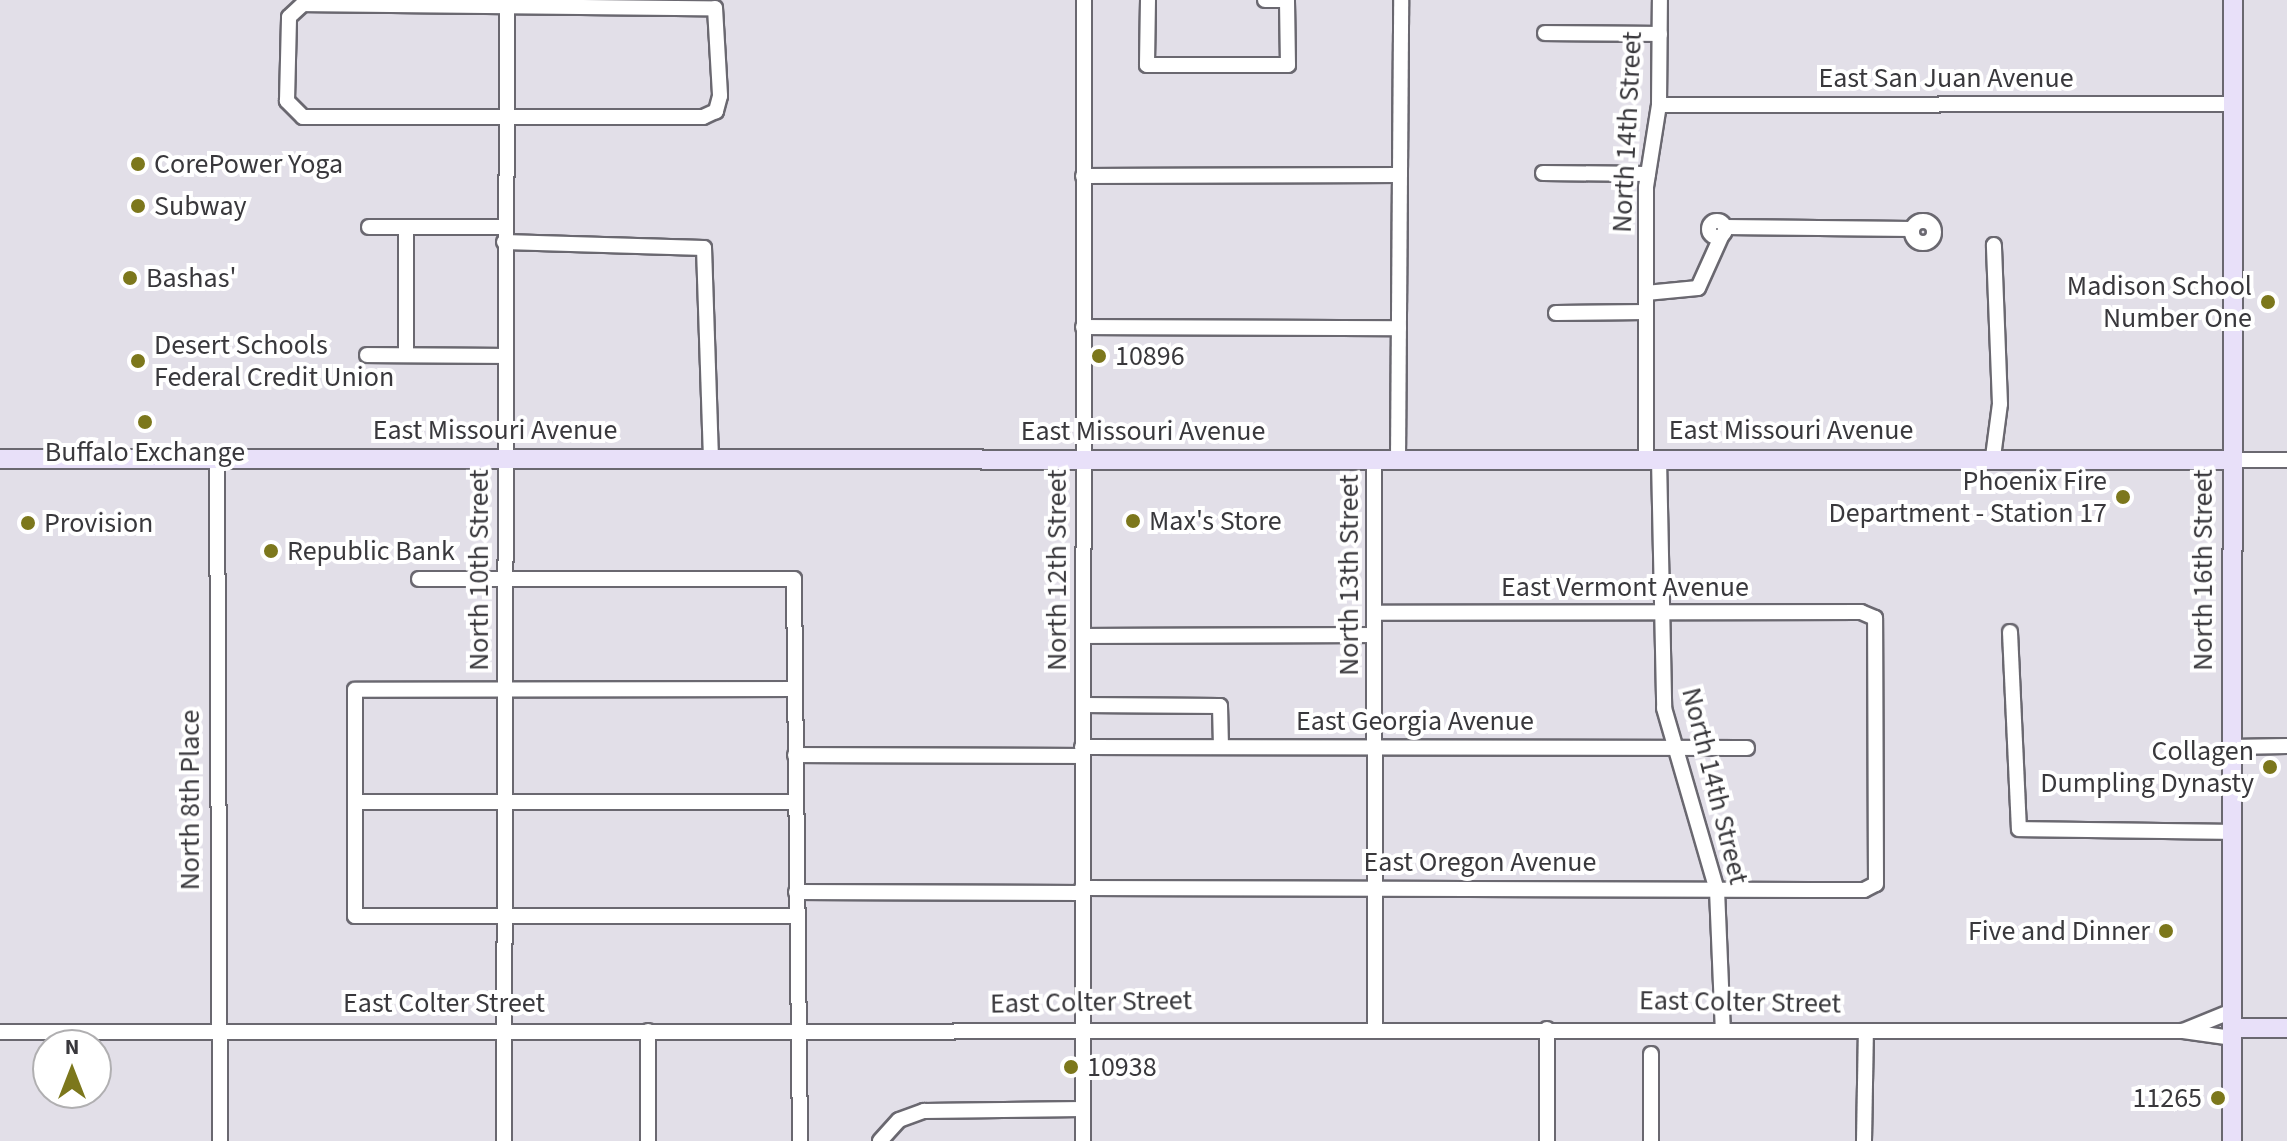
<!DOCTYPE html>
<style>
body{margin:0}
#map{position:relative;width:2287px;height:1141px;overflow:hidden;background:#e2dfe8;font-family:"Source Sans 3",sans-serif}
div>[style]{position:absolute}
[style*='--x']{left:calc(var(--x)*1px);top:calc(var(--y)*1px);width:calc(var(--w)*1px);rotate:calc(var(--a)*1deg)}
.roads{filter:drop-shadow(2px 0 #6a6870) drop-shadow(-2px 0 #6a6870) drop-shadow(0 2px #6a6870) drop-shadow(0 -2px #6a6870)}
.minor>*{height:14px;margin:-7px;padding:0 7px;transform-origin:7px;border-radius:7px;background:#fff}
.minor>.ring{margin:-7px;padding:0;box-sizing:content-box;background:none;border:14px solid #fff;border-radius:50%}
.major>*{height:18px;margin:-9px;padding:0 9px;transform-origin:9px;border-radius:9px;background:#e8e0f9}
.dots>*{width:22px;height:22px;translate:-50% -50%;box-sizing:border-box;border:4px solid #fff;border-radius:50%}
span{translate:-50% -50%;white-space:nowrap;text-align:center;line-height:1.15;-webkit-text-stroke:8px #fff;paint-order:stroke}
.street-label{font-size:28px;color:#39383c}
.poi-label{font-size:28px;color:#39383c}
.left{translate:0 -50%;text-align:left}
.right{translate:-100% -50%;text-align:right}
.north{position:absolute;left:32px;top:1029px;width:80px;height:80px;box-sizing:border-box;background:#fff;border:2px solid #b0afb1;border-radius:50%;rotate:0deg;font-size:22px;font-weight:700;line-height:32px;text-align:center;color:#39383c}
.north::after{content:'';display:block;margin:auto;width:28px;height:36px;background:#7c771c;clip-path:polygon(50% 0,100% 100%,50% 72%,0 100%)}
</style>
<div id="map">
<div class="roads">
<div class="minor">
<i style="--x:1148;--y:0;--w:65;--a:90.9"></i>
<i style="--x:1147;--y:65;--w:141;--a:0"></i>
<i style="--x:1288;--y:65;--w:65;--a:-90.9"></i>
<i style="--x:1287;--y:0;--w:22;--a:180"></i>
<i style="--x:303;--y:4;--w:412;--a:0.6"></i>
<i style="--x:715;--y:8;--w:88;--a:86.7"></i>
<i style="--x:720;--y:96;--w:16;--a:105"></i>
<i style="--x:716;--y:111;--w:14;--a:155"></i>
<i style="--x:703;--y:117;--w:400;--a:180"></i>
<i style="--x:303;--y:117;--w:23;--a:-135"></i>
<i style="--x:287;--y:101;--w:84;--a:-88.6"></i>
<i style="--x:289;--y:17;--w:19;--a:-43"></i>
<i style="--x:1545;--y:33;--w:115;--a:0.5"></i>
<i style="--x:1659;--y:105;--w:574;--a:-0.1"></i>
<i style="--x:1543;--y:173;--w:105;--a:0.5"></i>
<i style="--x:1083;--y:176;--w:317;--a:-0.2"></i>
<i class="ring" style="left:1709px;top:221px;width:2px;height:2px"></i>
<i class="ring" style="left:1912px;top:221px;width:8px;height:8px"></i>
<i style="--x:369;--y:227;--w:135;--a:0"></i>
<i style="--x:406;--y:227;--w:128;--a:90"></i>
<i style="--x:1725;--y:227;--w:187;--a:0.6"></i>
<i style="--x:504;--y:242;--w:200;--a:1.7"></i>
<i style="--x:704;--y:248;--w:209;--a:88.1"></i>
<i style="--x:1646;--y:293;--w:52;--a:-5.5"></i>
<i style="--x:1698;--y:288;--w:56;--a:-65.7"></i>
<i style="--x:1556;--y:313;--w:90;--a:-0.6"></i>
<i style="--x:1083;--y:327;--w:316;--a:0.2"></i>
<i style="--x:367;--y:355;--w:138;--a:0.4"></i>
<i style="--x:1993;--y:457;--w:53;--a:-82.5"></i>
<i style="--x:2000;--y:404;--w:159;--a:-92.2"></i>
<i style="--x:217;--y:459;--w:682;--a:89.75"></i>
<i style="--x:1374;--y:459;--w:569;--a:89.9"></i>
<i style="--x:1398;--y:459;--w:459;--a:-89.6"></i>
<i style="--x:1646;--y:459;--w:272;--a:-90"></i>
<i style="--x:1646;--y:187;--w:83;--a:-81"></i>
<i style="--x:1659;--y:105;--w:105;--a:-89.5"></i>
<i style="--x:1659;--y:459;--w:249;--a:88.8"></i>
<i style="--x:1664;--y:708;--w:190;--a:73.8"></i>
<i style="--x:1717;--y:890;--w:141;--a:87.6"></i>
<i style="--x:2232;--y:460;--w:55;--a:0"></i>
<i style="--x:419;--y:579;--w:375;--a:0"></i>
<i style="--x:794;--y:579;--w:562;--a:89.39"></i>
<i style="--x:2010;--y:632;--w:197;--a:87.4"></i>
<i style="--x:2019;--y:829;--w:213;--a:0.8"></i>
<i style="--x:1083;--y:636;--w:291;--a:-0.2"></i>
<i style="--x:795;--y:689;--w:440;--a:179.9"></i>
<i style="--x:355;--y:690;--w:226;--a:90"></i>
<i style="--x:355;--y:916;--w:441;--a:0"></i>
<i style="--x:1083;--y:705;--w:137;--a:0.4"></i>
<i style="--x:1220;--y:706;--w:41;--a:88.6"></i>
<i style="--x:1082;--y:747;--w:665;--a:0.09"></i>
<i style="--x:2231;--y:747;--w:56;--a:-1"></i>
<i style="--x:795;--y:755;--w:287;--a:0.2"></i>
<i style="--x:355;--y:802;--w:440;--a:0"></i>
<i style="--x:1082;--y:888;--w:782;--a:0.15"></i>
<i style="--x:1864;--y:890;--w:13;--a:-27"></i>
<i style="--x:1876;--y:884;--w:266;--a:-90.2"></i>
<i style="--x:1875;--y:618;--w:15;--a:-157"></i>
<i style="--x:1861;--y:612;--w:487;--a:179.9"></i>
<i style="--x:796;--y:892;--w:286;--a:0.2"></i>
<i style="--x:1547;--y:1029;--w:112;--a:90"></i>
<i style="--x:2183;--y:1031;--w:49;--a:8.1"></i>
<i style="--x:0;--y:1032;--w:2183;--a:-0.03"></i>
<i style="--x:2183;--y:1031;--w:53;--a:-22.2"></i>
<i style="--x:504;--y:1141;--w:1141;--a:-89.85"></i>
<i style="--x:648;--y:1141;--w:110;--a:-90"></i>
<i style="--x:880;--y:1141;--w:28;--a:-48"></i>
<i style="--x:899;--y:1120;--w:27;--a:-20"></i>
<i style="--x:924;--y:1111;--w:159;--a:-0.7"></i>
<i style="--x:1083;--y:1141;--w:1141;--a:-89.95"></i>
<i style="--x:1651;--y:1141;--w:87;--a:-90"></i>
<i style="--x:1864;--y:1141;--w:110;--a:-89"></i>
</div>
<div class="major">
<i style="--x:0;--y:459;--w:2232;--a:0.03"></i>
<i style="--x:2232;--y:1028;--w:55;--a:0"></i>
<i style="--x:2232;--y:1141;--w:1141;--a:-89.95"></i>
</div>
</div>
<div class="dots">
<i style="left:138px;top:164px;background:#7c771c"></i>
<i style="left:138px;top:206px;background:#7c771c"></i>
<i style="left:130px;top:278px;background:#7c771c"></i>
<i style="left:2268px;top:302px;background:#7c771c"></i>
<i style="left:1099px;top:356px;background:#7c771c"></i>
<i style="left:138px;top:361px;background:#7c771c"></i>
<i style="left:145px;top:422px;background:#7c771c"></i>
<i style="left:2123px;top:497px;background:#7c771c"></i>
<i style="left:1133px;top:521px;background:#7c771c"></i>
<i style="left:28px;top:523px;background:#7c771c"></i>
<i style="left:271px;top:551px;background:#7c771c"></i>
<i style="left:2270px;top:767px;background:#7c771c"></i>
<i style="left:2166px;top:931px;background:#7c771c"></i>
<i style="left:1071px;top:1067px;background:#7c771c"></i>
<i style="left:2218px;top:1098px;background:#7c771c"></i>
</div>
<div class="street-label">
<span style="left:1946px;top:78px">East San Juan Avenue</span>
<span style="left:1627px;top:132px;rotate:-87deg">North 14th Street</span>
<span style="left:495px;top:430px">East Missouri Avenue</span>
<span style="left:1791px;top:430px">East Missouri Avenue</span>
<span style="left:1143px;top:431px">East Missouri Avenue</span>
<span style="left:479px;top:570px;rotate:-90deg">North 10th Street</span>
<span style="left:1057px;top:570px;rotate:-90deg">North 12th Street</span>
<span style="left:2203px;top:570px;rotate:-90deg">North 16th Street</span>
<span style="left:1349px;top:575px;rotate:-90deg">North 13th Street</span>
<span style="left:1625px;top:587px">East Vermont Avenue</span>
<span style="left:1415px;top:721px">East Georgia Avenue</span>
<span style="left:1715px;top:786px;rotate:76deg">North 14th Street</span>
<span style="left:190px;top:800px;rotate:-90deg">North 8th Place</span>
<span style="left:1480px;top:862px">East Oregon Avenue</span>
<span style="left:1091px;top:1002px;rotate:-1deg">East Colter Street</span>
<span style="left:1740px;top:1002px;rotate:1deg">East Colter Street</span>
<span style="left:444px;top:1003px">East Colter Street</span>
</div>
<div class="poi-label">
<span class="left" style="left:154px;top:164px">CorePower Yoga</span>
<span class="left" style="left:154px;top:206px">Subway</span>
<span class="left" style="left:146px;top:278px">Bashas'</span>
<span class="right" style="left:2252px;top:302px">Madison School<br>Number One</span>
<span class="left" style="left:154px;top:361px">Desert Schools<br>Federal Credit Union</span>
<span class="left" style="left:1115px;top:356px">10896</span>
<span style="left:145px;top:452px">Buffalo Exchange</span>
<span class="right" style="left:2107px;top:497px">Phoenix Fire<br>Department - Station 17</span>
<span class="left" style="left:1149px;top:521px">Max's Store</span>
<span class="left" style="left:44px;top:523px">Provision</span>
<span class="left" style="left:287px;top:551px">Republic Bank</span>
<span class="right" style="left:2254px;top:767px">Collagen<br>Dumpling Dynasty</span>
<span class="right" style="left:2150px;top:931px">Five and Dinner</span>
<span class="left" style="left:1087px;top:1067px">10938</span>
<span class="right" style="left:2202px;top:1098px">11265</span>
</div>
<div class="north">N</div>
</div>
